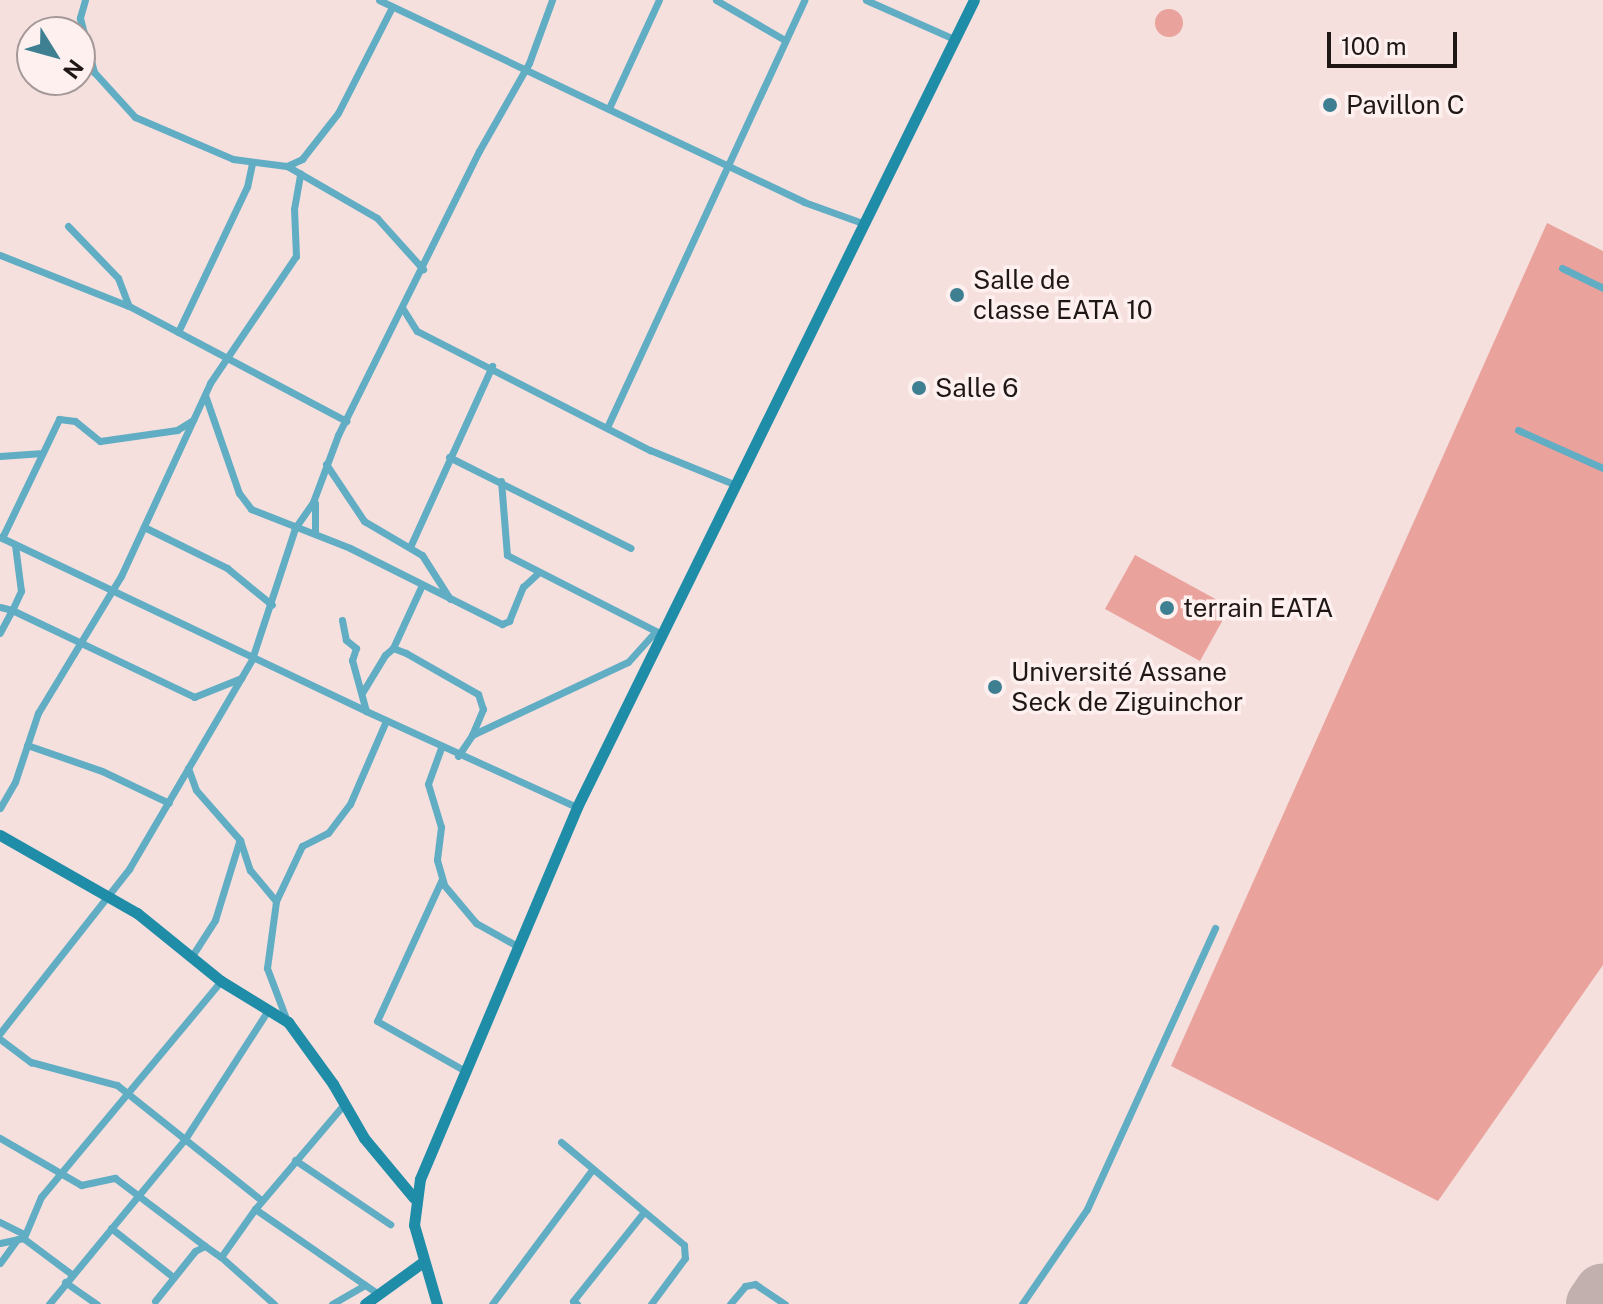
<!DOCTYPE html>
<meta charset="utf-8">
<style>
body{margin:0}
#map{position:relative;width:1603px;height:1304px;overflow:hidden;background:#f5e0de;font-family:"Public Sans",sans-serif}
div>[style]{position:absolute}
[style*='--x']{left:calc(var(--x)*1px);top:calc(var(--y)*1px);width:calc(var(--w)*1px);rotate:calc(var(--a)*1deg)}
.green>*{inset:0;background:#eaa29c}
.round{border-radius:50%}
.runway>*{height:58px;margin:-29px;padding:0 29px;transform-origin:29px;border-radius:29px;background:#c2b0ae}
.street>*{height:7px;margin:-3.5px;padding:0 3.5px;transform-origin:3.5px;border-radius:3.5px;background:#60adc4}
.secondary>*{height:11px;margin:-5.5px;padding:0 5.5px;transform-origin:5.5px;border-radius:5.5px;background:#208da8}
.dots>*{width:22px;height:22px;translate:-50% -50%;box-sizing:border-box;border:4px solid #fdf0ef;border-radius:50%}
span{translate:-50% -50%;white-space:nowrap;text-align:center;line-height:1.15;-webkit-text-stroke:7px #fdf0ef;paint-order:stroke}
.poi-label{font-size:26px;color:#1e1716}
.left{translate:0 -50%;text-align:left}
.north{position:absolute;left:16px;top:16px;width:80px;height:80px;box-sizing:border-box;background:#fdf0ef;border:2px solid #a49998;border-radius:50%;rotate:127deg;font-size:22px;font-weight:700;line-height:32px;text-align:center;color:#1e1716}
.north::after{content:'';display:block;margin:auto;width:28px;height:36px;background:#3e7f92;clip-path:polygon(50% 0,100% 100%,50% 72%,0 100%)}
.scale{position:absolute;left:1327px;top:32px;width:130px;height:36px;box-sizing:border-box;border:4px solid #1e1716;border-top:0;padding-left:10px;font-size:24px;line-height:28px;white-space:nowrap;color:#1e1716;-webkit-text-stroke:6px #fdf0ef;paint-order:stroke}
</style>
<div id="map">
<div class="green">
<i class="round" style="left:1155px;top:9px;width:28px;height:28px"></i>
<i style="clip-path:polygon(1547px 223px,1603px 251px,1603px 965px,1438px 1201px,1171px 1066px)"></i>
<i style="clip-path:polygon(1135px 555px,1230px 607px,1200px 661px,1105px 609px)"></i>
</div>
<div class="runway">
<i style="--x:1595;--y:1304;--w:14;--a:-56"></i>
</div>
<div class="street">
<i style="--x:85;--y:0;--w:19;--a:106"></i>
<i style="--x:80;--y:18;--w:56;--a:75.5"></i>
<i style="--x:94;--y:72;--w:61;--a:47.7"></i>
<i style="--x:135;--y:117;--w:107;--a:23.2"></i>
<i style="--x:233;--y:159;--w:54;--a:7.4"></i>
<i style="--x:287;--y:166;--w:17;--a:-25"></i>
<i style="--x:302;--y:159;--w:58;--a:-52"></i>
<i style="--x:338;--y:113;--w:119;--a:-63"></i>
<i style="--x:379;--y:0;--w:471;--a:25.4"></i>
<i style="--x:804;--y:202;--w:65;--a:19.8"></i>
<i style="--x:716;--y:0;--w:78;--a:30.2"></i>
<i style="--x:866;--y:0;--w:96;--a:23.9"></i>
<i style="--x:609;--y:108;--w:119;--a:-65.2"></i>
<i style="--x:287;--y:166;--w:104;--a:30"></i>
<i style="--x:377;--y:218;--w:69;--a:48"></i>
<i style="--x:68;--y:226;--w:72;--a:46.1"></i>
<i style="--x:118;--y:278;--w:30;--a:69"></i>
<i style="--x:0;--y:255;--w:139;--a:21.6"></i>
<i style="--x:129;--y:306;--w:246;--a:27.9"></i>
<i style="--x:1562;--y:268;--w:46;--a:26"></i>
<i style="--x:403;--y:309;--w:26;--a:58"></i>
<i style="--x:417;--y:331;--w:262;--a:27.1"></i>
<i style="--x:650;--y:450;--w:93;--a:22.1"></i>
<i style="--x:178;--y:332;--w:161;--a:-64.6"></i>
<i style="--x:247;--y:187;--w:24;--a:-78"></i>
<i style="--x:205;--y:395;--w:104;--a:70.9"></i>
<i style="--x:239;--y:493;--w:20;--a:53"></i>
<i style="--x:251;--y:509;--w:106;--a:21.5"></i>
<i style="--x:350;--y:548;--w:170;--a:26.6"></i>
<i style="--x:502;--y:624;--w:8;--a:-23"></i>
<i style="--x:509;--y:621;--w:37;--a:-68"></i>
<i style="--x:523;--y:587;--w:22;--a:-43"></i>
<i style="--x:608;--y:425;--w:468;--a:-65.2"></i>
<i style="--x:1518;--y:430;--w:93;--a:24.1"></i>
<i style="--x:0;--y:456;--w:39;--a:-4"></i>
<i style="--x:449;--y:457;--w:203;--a:26.6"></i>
<i style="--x:326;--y:464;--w:69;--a:56.3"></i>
<i style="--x:364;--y:521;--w:67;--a:30.4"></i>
<i style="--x:422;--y:555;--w:52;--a:57.5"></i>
<i style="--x:501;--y:481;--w:74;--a:85.4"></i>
<i style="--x:507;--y:555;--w:175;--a:27.1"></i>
<i style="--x:315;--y:503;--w:30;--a:90"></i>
<i style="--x:144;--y:527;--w:93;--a:26.3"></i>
<i style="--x:227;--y:568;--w:58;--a:39.4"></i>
<i style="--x:0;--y:537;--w:405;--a:25.4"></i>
<i style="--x:2;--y:538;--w:132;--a:-64.4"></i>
<i style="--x:59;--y:419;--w:16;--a:7"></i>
<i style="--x:75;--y:421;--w:32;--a:39"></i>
<i style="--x:100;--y:441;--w:78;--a:-8.1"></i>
<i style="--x:177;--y:430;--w:19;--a:-32"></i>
<i style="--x:15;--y:545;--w:46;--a:82.6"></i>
<i style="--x:21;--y:591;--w:21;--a:115"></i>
<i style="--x:12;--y:610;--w:202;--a:25.5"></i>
<i style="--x:194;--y:697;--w:51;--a:-22"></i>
<i style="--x:410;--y:547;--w:199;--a:-65.6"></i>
<i style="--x:0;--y:607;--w:12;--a:14"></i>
<i style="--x:12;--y:610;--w:26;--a:118"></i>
<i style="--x:342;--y:620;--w:20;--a:79"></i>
<i style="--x:346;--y:640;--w:13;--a:39"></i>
<i style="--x:356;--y:648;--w:13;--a:108"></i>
<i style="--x:352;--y:660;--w:53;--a:74.6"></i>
<i style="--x:366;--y:711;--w:232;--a:24.5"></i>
<i style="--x:393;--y:648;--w:69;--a:-65.3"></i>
<i style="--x:362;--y:693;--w:44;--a:-58.8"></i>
<i style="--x:385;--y:655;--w:11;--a:-41"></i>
<i style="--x:393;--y:648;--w:14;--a:21"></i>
<i style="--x:406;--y:653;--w:83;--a:29.7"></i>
<i style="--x:478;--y:694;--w:16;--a:72"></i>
<i style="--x:483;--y:709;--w:28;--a:113"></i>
<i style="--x:27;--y:745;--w:79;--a:19.1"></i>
<i style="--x:102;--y:771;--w:74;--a:25.5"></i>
<i style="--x:441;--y:748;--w:38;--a:110"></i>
<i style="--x:428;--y:784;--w:45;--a:73.2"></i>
<i style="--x:441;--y:827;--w:33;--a:97"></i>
<i style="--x:437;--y:860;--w:26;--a:74"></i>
<i style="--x:444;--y:885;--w:50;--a:49.9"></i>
<i style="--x:476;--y:923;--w:49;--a:29.2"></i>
<i style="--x:458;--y:756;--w:25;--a:-56"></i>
<i style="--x:472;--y:735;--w:172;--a:-25.1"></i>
<i style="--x:628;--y:662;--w:40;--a:-48"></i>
<i style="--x:188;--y:768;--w:23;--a:70"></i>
<i style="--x:196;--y:790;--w:67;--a:48.7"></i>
<i style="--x:240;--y:840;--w:32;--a:72"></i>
<i style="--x:250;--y:870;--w:40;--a:50"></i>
<i style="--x:0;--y:808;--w:30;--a:-60"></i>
<i style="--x:15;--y:782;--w:73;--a:-71.6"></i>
<i style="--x:38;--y:713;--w:160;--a:-58.8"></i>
<i style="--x:121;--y:576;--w:213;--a:-65.2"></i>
<i style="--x:210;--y:383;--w:153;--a:-55.9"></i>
<i style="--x:296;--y:256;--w:47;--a:-92.4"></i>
<i style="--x:294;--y:209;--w:36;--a:-80"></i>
<i style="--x:442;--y:879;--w:156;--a:114.6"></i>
<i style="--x:377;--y:1021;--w:103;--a:29.5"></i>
<i style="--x:192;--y:956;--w:43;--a:-57.4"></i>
<i style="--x:215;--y:920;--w:82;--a:-72.9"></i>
<i style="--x:287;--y:1021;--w:57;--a:-110.7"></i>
<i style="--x:267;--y:968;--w:68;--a:-82.3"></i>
<i style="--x:276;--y:901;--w:61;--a:-64.7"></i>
<i style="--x:302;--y:846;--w:29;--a:-27"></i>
<i style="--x:328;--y:833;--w:36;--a:-53"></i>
<i style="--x:350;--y:804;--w:90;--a:-66.6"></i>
<i style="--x:0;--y:1033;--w:209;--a:-51.8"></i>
<i style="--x:129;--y:869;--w:243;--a:-59.6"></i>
<i style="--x:252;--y:659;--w:138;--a:-71.8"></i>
<i style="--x:295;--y:528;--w:32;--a:-55"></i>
<i style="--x:313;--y:502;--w:72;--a:-69.5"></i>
<i style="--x:338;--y:435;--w:317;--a:-63.6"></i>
<i style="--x:479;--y:151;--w:101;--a:-60.4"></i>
<i style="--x:529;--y:63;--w:67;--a:-69.9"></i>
<i style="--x:0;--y:1039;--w:39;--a:37"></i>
<i style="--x:31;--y:1062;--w:89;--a:15"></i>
<i style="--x:117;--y:1085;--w:184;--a:38.6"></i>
<i style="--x:345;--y:1103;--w:139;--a:130.3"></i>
<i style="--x:255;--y:1209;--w:150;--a:34.6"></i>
<i style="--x:0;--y:1138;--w:94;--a:30.1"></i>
<i style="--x:81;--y:1185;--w:35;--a:-12"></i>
<i style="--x:115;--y:1178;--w:113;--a:37.1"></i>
<i style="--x:561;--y:1142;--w:160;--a:39.9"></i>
<i style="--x:684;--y:1245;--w:13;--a:86"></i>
<i style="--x:685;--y:1258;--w:57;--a:126.5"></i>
<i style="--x:295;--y:1160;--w:115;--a:34"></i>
<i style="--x:0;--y:1222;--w:28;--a:27"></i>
<i style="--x:25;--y:1235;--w:41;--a:-67.2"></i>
<i style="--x:41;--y:1197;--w:281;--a:-50.2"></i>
<i style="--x:111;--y:1228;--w:79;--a:38.3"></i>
<i style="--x:0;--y:1243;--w:24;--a:-12"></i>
<i style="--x:23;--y:1238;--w:59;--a:36.7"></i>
<i style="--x:221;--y:1257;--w:71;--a:41.6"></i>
<i style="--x:0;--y:1263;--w:29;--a:-54"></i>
<i style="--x:65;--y:1282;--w:39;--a:35"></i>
<i style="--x:155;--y:1301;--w:64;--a:-51.3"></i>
<i style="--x:195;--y:1251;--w:11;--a:-27"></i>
<i style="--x:205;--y:1246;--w:19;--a:35"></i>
<i style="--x:221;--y:1257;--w:59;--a:-54.7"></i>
<i style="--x:49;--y:1304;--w:214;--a:-50.5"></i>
<i style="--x:185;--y:1139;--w:153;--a:-57.2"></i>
<i style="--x:332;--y:1304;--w:38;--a:-30"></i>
<i style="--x:492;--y:1304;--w:166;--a:-53.3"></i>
<i style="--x:577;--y:1304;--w:5;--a:-143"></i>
<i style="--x:573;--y:1301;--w:112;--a:-51.5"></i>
<i style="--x:730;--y:1304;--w:23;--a:-50"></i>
<i style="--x:745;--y:1286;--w:10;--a:-11"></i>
<i style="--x:755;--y:1284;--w:36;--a:34"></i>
<i style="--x:1022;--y:1304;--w:115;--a:-55.6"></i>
<i style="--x:1087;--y:1209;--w:309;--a:-65.5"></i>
</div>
<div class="secondary">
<i style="--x:0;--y:835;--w:158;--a:29.7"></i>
<i style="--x:137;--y:913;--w:108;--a:39"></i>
<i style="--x:221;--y:981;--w:79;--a:31.5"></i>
<i style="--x:288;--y:1022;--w:77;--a:54"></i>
<i style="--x:333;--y:1084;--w:62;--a:60.1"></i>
<i style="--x:364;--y:1138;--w:78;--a:50.2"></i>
<i style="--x:365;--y:1304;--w:72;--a:-35.9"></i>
<i style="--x:437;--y:1304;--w:82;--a:-106.2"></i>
<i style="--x:414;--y:1225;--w:46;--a:-82.6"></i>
<i style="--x:420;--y:1179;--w:404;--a:-67.1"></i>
<i style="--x:577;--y:807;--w:899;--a:-63.81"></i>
</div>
<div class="dots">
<i style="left:1330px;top:105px;background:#3e7f92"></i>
<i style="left:957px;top:295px;background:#3e7f92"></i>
<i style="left:919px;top:388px;background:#3e7f92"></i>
<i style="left:1167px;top:608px;background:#3e7f92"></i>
<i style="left:995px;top:687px;background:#3e7f92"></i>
</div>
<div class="poi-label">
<span class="left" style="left:1346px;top:105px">Pavillon C</span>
<span class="left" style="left:973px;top:295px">Salle de<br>classe EATA 10</span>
<span class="left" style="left:935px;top:388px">Salle 6</span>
<span class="left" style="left:1183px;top:608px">terrain EATA</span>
<span class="left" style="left:1011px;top:687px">Université Assane<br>Seck de Ziguinchor</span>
</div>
<div class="north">N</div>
<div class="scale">100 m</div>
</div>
